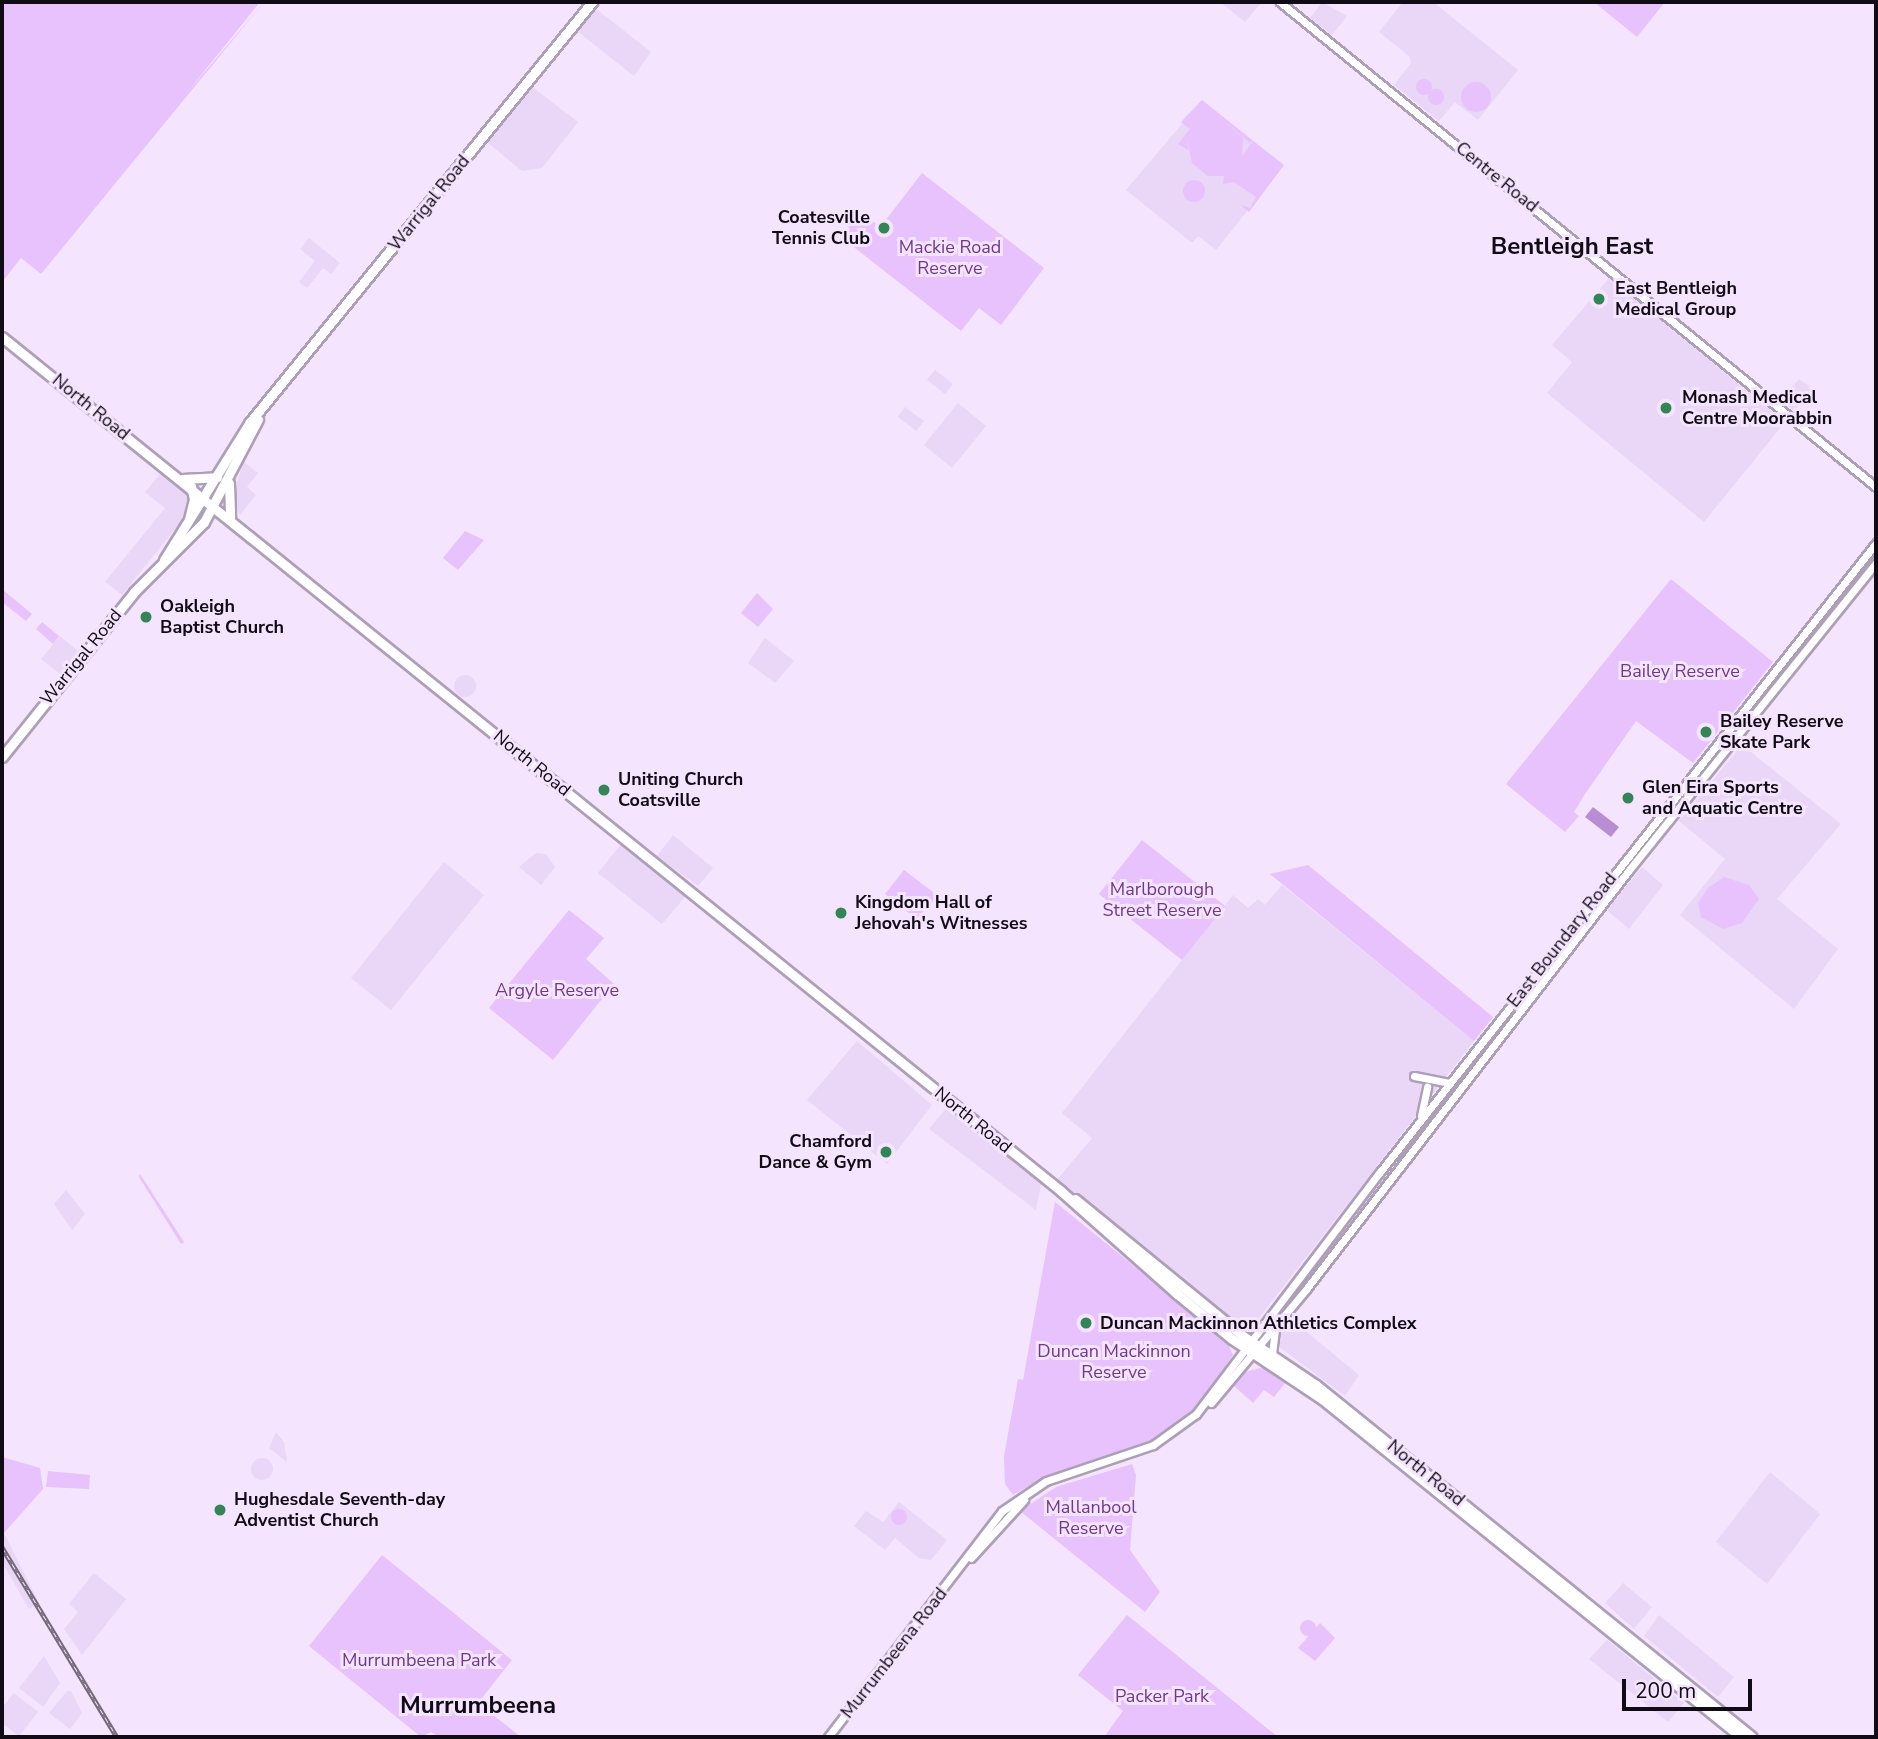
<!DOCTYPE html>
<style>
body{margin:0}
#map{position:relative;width:1878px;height:1739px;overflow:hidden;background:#f4e4fe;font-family:"Nunito Sans",sans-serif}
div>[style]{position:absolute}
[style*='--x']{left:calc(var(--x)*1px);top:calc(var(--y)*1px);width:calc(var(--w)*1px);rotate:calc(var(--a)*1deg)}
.built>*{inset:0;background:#ead6f6}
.round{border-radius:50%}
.green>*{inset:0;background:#e7c2fd}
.water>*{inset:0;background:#b98dd4}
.roads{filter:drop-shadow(2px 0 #ae9fb8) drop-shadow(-2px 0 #ae9fb8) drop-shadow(0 2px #ae9fb8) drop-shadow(0 -2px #ae9fb8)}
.secondary>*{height:7px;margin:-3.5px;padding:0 3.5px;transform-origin:3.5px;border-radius:3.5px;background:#fff}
.trunk>*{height:9px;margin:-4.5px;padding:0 4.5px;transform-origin:4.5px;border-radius:4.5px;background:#fff}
.rail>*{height:4.5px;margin-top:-2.25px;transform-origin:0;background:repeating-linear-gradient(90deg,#f4e4fe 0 5px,#726879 0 10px);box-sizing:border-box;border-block:2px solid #726879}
.dots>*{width:19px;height:19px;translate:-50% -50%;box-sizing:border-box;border:4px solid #f4e4fe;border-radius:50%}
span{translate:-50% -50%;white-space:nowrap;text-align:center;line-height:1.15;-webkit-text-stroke:6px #f4e4fe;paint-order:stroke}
.street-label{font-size:18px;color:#100b14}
.poi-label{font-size:18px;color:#100b14;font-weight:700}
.right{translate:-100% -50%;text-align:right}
.left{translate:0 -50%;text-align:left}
.park-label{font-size:18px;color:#6f388c}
.district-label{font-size:24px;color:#100b14;font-weight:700}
.frame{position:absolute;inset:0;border:4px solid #100b14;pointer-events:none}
.scale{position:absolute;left:1622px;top:1679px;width:130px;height:32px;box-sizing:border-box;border:4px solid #100b14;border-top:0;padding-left:9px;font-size:21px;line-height:24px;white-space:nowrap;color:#100b14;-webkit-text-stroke:5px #f4e4fe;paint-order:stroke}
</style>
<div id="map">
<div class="built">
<i style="clip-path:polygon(1220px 2px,1262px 2px,1245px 22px)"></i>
<i style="clip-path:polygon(1322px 2px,1347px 16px,1332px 35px,1310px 18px)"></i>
<i style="clip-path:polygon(1403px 2px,1433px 2px,1518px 70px,1478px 120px,1455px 102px,1439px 121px,1394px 85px,1411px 63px,1410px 57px,1379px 32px)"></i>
<i style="clip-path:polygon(595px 8px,651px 52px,634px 76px,577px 31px)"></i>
<i style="clip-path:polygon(531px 86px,578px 122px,542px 168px,522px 171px,487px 142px)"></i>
<i style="clip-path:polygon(1202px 100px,1284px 165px,1216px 250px,1198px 236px,1192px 243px,1126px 190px)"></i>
<i style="clip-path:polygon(309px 238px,340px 263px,331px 274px,323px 268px,307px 288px,299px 282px,315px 261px,300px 249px)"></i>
<i style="clip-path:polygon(1609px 278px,1785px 422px,1704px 522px,1547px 393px,1572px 362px,1552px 345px)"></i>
<i style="clip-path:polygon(935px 370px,953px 384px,945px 394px,927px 380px)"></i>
<i style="clip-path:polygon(1799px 379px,1812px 388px,1794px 411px,1781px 399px)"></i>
<i style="clip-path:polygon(958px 403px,986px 426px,952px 468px,924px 445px)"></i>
<i style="clip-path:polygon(905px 407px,924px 421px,916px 431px,898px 417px)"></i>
<i style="clip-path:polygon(244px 462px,258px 473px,247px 487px,256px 495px,240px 515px,230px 502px)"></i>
<i style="clip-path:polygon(161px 473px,191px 497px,184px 518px,122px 595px,105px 582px,165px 508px,145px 492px)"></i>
<i style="clip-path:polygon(60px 636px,78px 651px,60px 674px,41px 659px)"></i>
<i style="clip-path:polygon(765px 638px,794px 661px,775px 683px,748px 663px)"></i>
<i class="round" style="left:454px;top:675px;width:22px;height:22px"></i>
<i style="clip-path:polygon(1742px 745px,1841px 824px,1777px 899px,1838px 949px,1794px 1009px,1680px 915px,1725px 859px,1679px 821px)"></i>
<i style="clip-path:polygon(673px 835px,713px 868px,698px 886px,657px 856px)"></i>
<i style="clip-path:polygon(621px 844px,686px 896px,662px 924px,598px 873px)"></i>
<i style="clip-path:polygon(536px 853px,546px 854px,555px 867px,541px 885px,519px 867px)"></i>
<i style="clip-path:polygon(444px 862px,484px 895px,391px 1010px,351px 978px)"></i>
<i style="clip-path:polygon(1642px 867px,1663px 885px,1629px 929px,1607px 910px)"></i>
<i style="clip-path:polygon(1282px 885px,1474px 1041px,1248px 1332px,1056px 1181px,1092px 1138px,1062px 1113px,1233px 895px,1248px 908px,1258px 899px,1265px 905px)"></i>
<i style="clip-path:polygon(857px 1041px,932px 1105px,887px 1164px,807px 1100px)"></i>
<i style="clip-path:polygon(947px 1107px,1041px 1184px,1036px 1210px,929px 1129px)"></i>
<i style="clip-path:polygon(66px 1190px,85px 1214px,72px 1230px,54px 1204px)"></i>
<i style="clip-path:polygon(1291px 1319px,1359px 1375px,1345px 1396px,1278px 1346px,1279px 1334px)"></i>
<i style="clip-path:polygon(276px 1432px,284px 1442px,287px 1462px,269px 1448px)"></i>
<i class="round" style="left:251px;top:1458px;width:22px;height:22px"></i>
<i style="clip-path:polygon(1770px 1472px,1820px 1514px,1767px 1584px,1716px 1542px)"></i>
<i style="clip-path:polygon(899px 1502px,947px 1540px,931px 1560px,919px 1558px,895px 1538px,885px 1550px,854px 1526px,866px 1511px,883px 1522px)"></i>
<i style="clip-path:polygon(2px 1529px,39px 1603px,29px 1609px,2px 1562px)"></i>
<i style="clip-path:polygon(94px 1573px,126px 1599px,82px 1655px,64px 1629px,78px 1612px,69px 1604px)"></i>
<i style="clip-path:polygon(1623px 1583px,1652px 1607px,1634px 1629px,1605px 1603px)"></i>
<i style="clip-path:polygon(1659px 1615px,1734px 1677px,1718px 1697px,1644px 1636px)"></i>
<i style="clip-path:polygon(1607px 1640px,1684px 1703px,1668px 1722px,1589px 1659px)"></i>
<i style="clip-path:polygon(44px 1656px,60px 1683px,43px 1707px,19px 1688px)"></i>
<i style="clip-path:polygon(67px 1691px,71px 1691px,82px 1713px,70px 1729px,49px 1713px)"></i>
<i style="clip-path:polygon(14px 1693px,38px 1712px,19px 1736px,2px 1723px,2px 1708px)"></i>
</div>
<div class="green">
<i style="clip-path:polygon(2px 2px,260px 2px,186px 94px,264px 2px,41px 274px,21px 258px,2px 282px)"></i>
<i style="clip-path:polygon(1594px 2px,1665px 2px,1637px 37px)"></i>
<i class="round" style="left:1416px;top:79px;width:16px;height:16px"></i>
<i class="round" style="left:1461px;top:82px;width:30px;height:30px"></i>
<i class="round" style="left:1428px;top:89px;width:16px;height:16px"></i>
<i style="clip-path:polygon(1202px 100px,1252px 140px,1250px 143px,1215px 114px,1243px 138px,1242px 156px,1253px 141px,1284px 165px,1249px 212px,1241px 205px,1250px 208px,1256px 197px,1234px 182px,1223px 184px,1224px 176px,1208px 176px,1192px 163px,1187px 139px,1188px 150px,1178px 144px,1190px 129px,1181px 122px)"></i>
<i style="clip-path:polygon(922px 173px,1044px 268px,1001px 325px,979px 308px,961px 331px,841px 237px,859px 214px,881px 226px)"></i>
<i class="round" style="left:1183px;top:180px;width:22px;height:22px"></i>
<i style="clip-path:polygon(465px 531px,484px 540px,458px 570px,443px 558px)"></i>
<i style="clip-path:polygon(1671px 579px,1773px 662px,1693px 763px,1636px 721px,1585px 794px,1574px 812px,1579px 816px,1565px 832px,1506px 784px)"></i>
<i style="clip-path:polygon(2px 589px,32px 614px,26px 621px,2px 602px)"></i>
<i style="clip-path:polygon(757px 593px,773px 609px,758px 627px,741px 613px)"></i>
<i style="clip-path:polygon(42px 622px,59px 636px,53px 644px,36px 629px)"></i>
<i style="clip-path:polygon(1142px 840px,1225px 906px,1182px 960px,1099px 894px)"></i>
<i style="clip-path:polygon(1308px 865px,1493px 1017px,1474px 1041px,1270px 874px)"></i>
<i style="clip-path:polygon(904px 870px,938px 896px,916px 919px,885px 894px)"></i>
<i style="clip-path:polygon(1724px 877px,1749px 885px,1759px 899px,1742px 923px,1723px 929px,1701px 917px,1698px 903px,1708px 888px)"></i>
<i style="clip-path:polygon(569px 910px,604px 938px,586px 959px,614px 984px,553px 1060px,489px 1008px)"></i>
<i style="clip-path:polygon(1567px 942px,1497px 1039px,1448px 1095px,1530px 984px)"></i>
<i style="clip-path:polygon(140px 1174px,184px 1242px,181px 1244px,139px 1177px)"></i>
<i style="clip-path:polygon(1055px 1202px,1227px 1341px,1233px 1355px,1202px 1401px,1166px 1433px,1135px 1448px,1044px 1477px,1013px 1495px,1005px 1484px,1004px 1456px,1018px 1379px,1023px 1380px)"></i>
<i style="clip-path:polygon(1264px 1367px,1285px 1383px,1274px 1397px,1264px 1390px,1253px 1403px,1233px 1385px,1245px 1372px)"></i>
<i style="clip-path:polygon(2px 1457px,40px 1468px,43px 1489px,4px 1533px)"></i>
<i style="clip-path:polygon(1132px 1464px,1136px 1475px,1130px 1550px,1160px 1592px,1145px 1612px,1020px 1511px,1056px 1487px)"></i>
<i style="clip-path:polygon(48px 1471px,90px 1475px,89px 1489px,46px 1487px)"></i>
<i class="round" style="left:891px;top:1509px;width:16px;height:16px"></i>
<i style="clip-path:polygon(382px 1555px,512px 1660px,478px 1703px,521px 1737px,439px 1737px,431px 1732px,421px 1737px,309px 1646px)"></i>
<i style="clip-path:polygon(1127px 1615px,1205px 1678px,1278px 1737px,1104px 1737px,1123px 1711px,1078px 1675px)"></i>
<i class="round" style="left:1300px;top:1620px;width:16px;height:16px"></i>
<i style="clip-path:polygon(1320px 1623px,1335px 1638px,1315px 1661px,1298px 1648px)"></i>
</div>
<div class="water">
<i style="clip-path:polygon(1593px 807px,1619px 827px,1611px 837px,1585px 817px)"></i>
</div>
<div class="roads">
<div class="secondary">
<i style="--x:1280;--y:2;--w:768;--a:39.14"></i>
<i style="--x:1414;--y:1076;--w:36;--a:11"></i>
<i style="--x:1421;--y:1116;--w:30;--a:-78"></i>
<i style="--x:1272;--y:1354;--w:24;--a:-83"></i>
<i style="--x:1211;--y:1403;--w:150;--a:-50.1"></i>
<i style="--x:1307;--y:1288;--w:528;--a:-52.39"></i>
<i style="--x:1629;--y:870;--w:394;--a:-51.2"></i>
<i style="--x:971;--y:1558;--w:79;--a:-47.6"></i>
<i style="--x:828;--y:1737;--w:285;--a:-52.4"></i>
<i style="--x:1002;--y:1511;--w:53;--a:-34.3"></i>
<i style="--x:1046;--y:1481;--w:113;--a:-18.6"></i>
<i style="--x:1153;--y:1445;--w:53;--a:-35.8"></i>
<i style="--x:1196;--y:1414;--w:304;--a:-52.8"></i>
<i style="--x:1380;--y:1172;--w:801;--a:-51.74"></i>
</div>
<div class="trunk">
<i style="--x:2;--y:337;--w:1360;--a:38.88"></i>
<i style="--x:1061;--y:1191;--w:154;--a:41.6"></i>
<i style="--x:1176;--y:1293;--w:72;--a:39.4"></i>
<i style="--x:1232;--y:1339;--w:108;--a:33.7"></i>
<i style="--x:1322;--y:1399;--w:538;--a:38.89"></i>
<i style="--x:182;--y:479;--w:35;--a:-3"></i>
<i style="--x:229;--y:483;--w:34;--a:88"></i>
<i style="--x:189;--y:519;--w:21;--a:-76"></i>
<i style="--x:194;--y:499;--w:13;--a:-103"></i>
<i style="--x:164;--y:560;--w:163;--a:-58.1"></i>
<i style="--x:250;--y:422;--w:542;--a:-50.84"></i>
<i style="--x:2;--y:757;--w:211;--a:-51.3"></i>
<i style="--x:134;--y:592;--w:99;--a:-45"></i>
<i style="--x:204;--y:522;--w:116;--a:-62.3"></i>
<i style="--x:1075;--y:1199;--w:217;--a:39.2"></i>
<i style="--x:1243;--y:1336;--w:88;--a:33.9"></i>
<i style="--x:1316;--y:1385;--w:560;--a:38.92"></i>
</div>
</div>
<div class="rail">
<i style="--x:2;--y:1547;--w:222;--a:58.8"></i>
</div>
<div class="dots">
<i style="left:884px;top:228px;background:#338556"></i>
<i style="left:1599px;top:299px;background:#338556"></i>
<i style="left:1666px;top:408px;background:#338556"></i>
<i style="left:146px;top:617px;background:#338556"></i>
<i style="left:1706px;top:732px;background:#338556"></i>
<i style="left:604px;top:790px;background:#338556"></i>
<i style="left:1628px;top:798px;background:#338556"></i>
<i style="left:841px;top:913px;background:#338556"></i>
<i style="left:886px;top:1152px;background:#338556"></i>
<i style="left:1086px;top:1323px;background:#338556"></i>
<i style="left:220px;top:1510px;background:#338556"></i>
</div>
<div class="street-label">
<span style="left:1497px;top:177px;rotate:39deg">Centre Road</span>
<span style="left:429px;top:203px;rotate:-51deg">Warrigal Road</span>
<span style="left:91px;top:407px;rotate:39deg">North Road</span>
<span style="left:81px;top:657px;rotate:-51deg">Warrigal Road</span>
<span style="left:532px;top:763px;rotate:39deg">North Road</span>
<span style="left:1562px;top:940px;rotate:-52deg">East Boundary Road</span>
<span style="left:973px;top:1120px;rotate:39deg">North Road</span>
<span style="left:1426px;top:1473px;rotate:39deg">North Road</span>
<span style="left:894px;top:1653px;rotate:-52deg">Murrumbeena Road</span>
</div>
<div class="poi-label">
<span class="right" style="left:870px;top:228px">Coatesville<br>Tennis Club</span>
<span class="left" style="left:1615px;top:299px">East Bentleigh<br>Medical Group</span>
<span class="left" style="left:1682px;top:408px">Monash Medical<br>Centre Moorabbin</span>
<span class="left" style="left:160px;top:617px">Oakleigh<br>Baptist Church</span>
<span class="left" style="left:1720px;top:732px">Bailey Reserve<br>Skate Park</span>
<span class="left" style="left:618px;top:790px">Uniting Church<br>Coatsville</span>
<span class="left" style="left:1642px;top:798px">Glen Eira Sports<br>and Aquatic Centre</span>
<span class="left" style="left:855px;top:913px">Kingdom Hall of<br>Jehovah's Witnesses</span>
<span class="right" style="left:872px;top:1152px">Chamford<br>Dance &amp; Gym</span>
<span class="left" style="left:1100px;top:1323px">Duncan Mackinnon Athletics Complex</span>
<span class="left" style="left:234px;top:1510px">Hughesdale Seventh-day<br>Adventist Church</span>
</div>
<div class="park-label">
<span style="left:950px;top:258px">Mackie Road<br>Reserve</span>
<span style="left:1680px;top:671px">Bailey Reserve</span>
<span style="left:1162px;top:900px">Marlborough<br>Street Reserve</span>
<span style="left:557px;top:990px">Argyle Reserve</span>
<span style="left:1114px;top:1362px">Duncan Mackinnon<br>Reserve</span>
<span style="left:1091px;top:1518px">Mallanbool<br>Reserve</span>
<span style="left:419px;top:1660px">Murrumbeena Park</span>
<span style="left:1162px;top:1696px">Packer Park</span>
</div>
<div class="district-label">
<span style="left:1572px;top:247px">Bentleigh East</span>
<span style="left:478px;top:1706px">Murrumbeena</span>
</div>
<div class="frame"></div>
<div class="scale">200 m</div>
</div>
